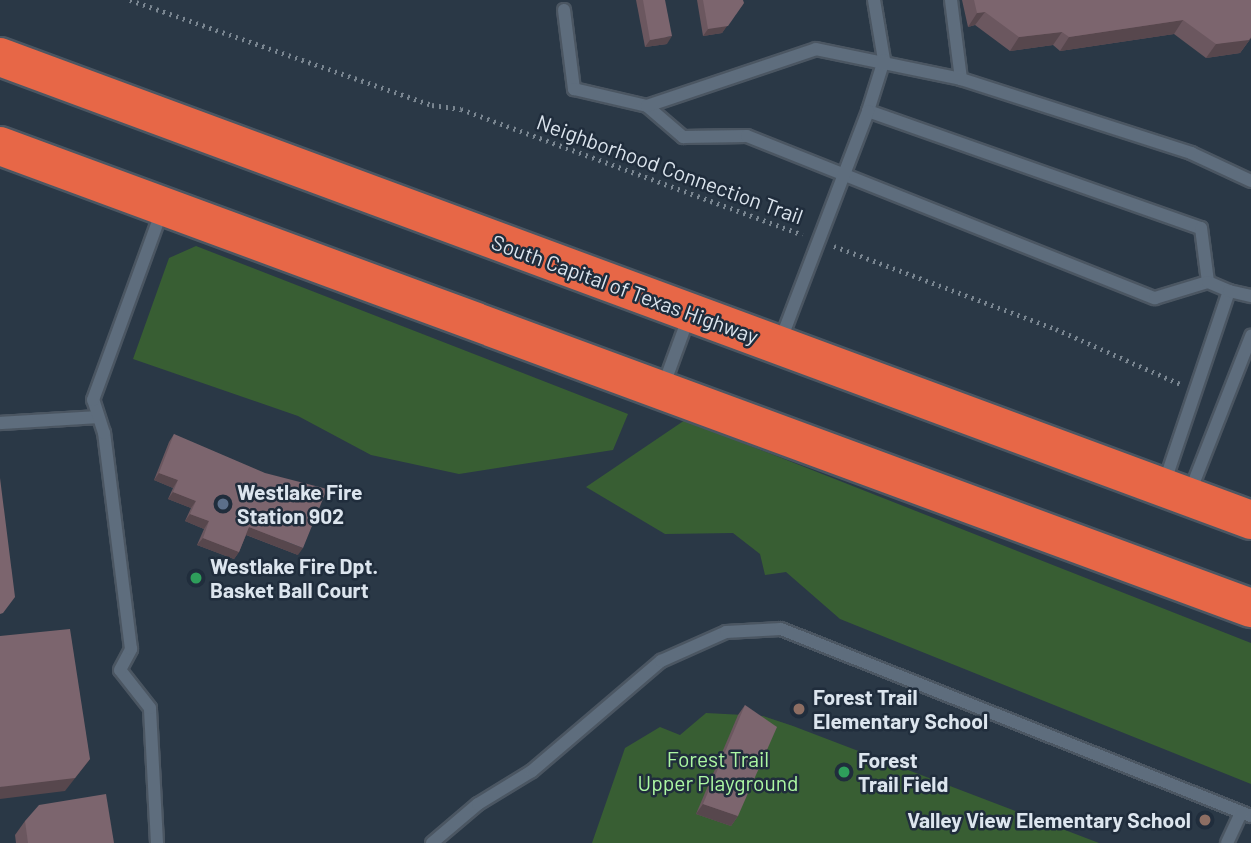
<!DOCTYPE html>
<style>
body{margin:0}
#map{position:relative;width:1251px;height:843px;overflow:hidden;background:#2a3846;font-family:Barlow,sans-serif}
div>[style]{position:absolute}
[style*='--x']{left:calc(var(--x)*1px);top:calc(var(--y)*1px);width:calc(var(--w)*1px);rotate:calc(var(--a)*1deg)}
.green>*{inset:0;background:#385e33}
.path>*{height:4.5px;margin-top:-2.25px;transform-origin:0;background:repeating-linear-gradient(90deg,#7a8691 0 2px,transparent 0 7px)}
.roads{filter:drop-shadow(2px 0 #4b5662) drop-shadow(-2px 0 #4b5662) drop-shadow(0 2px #4b5662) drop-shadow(0 -2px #4b5662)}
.lane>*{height:12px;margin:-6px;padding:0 6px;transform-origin:6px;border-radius:6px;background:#5e6d7d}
.highway>*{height:38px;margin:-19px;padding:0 19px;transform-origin:19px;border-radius:19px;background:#e76747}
.wall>*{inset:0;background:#6b575f}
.shaded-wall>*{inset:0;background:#57474d}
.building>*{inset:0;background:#7c656e}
.dots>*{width:19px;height:19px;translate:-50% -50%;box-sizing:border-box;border:4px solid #202d3c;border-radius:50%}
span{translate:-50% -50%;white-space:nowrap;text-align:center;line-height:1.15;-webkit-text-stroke:5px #202d3c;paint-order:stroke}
.street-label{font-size:21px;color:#dce5ee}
.poi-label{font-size:21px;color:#dce5ee;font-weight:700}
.left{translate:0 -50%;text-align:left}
.right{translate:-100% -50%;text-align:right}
.park-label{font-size:21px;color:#acf7a3}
</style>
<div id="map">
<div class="green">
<i style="clip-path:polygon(196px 246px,628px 414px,613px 450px,459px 474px,371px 455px,298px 416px,133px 359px,169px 258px)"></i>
<i style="clip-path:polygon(685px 420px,1251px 643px,1251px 784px,840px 619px,786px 572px,765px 575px,760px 554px,733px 533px,665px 534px,586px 487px)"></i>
<i style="clip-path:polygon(706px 713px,763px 716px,793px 726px,1099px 843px,592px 843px,625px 748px,660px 727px,680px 735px)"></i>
</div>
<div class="path">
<i style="--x:130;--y:0;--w:320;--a:19.2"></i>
<i style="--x:432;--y:105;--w:29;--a:8"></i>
<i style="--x:461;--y:109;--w:364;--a:20.2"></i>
<i style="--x:834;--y:246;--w:237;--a:20.5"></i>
<i style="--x:1056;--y:329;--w:136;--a:23.9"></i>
</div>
<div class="roads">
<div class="lane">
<i style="--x:874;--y:0;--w:61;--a:80.5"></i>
<i style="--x:884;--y:60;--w:53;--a:107.4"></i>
<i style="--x:868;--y:111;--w:353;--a:19.4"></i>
<i style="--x:1201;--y:228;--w:54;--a:82.6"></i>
<i style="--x:951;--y:0;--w:80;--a:82.8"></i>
<i style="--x:961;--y:79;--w:242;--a:17.8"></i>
<i style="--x:1191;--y:153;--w:66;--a:25"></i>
<i style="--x:564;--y:10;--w:80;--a:82.8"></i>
<i style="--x:574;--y:89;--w:75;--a:13.1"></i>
<i style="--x:647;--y:106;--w:48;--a:40.7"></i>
<i style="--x:683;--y:137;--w:64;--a:-0.9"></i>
<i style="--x:747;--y:136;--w:439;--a:21.7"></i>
<i style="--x:1155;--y:298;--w:55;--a:-16.8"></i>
<i style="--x:1208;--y:282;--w:23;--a:23"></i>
<i style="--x:1229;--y:291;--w:204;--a:108.6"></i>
<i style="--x:647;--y:106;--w:178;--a:-18.6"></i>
<i style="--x:816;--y:49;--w:148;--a:11.7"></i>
<i style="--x:1229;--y:291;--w:23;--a:13"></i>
<i style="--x:780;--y:342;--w:247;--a:-69.1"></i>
<i style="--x:663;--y:387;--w:76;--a:-69.9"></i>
<i style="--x:0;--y:423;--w:97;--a:-3.5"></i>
<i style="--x:1190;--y:492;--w:168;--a:-68.6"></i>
<i style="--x:157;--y:843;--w:135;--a:-93"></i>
<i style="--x:150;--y:708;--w:48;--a:-128.3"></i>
<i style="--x:120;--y:670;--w:24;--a:-62"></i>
<i style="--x:131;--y:649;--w:218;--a:-97.1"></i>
<i style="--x:104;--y:433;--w:35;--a:-108"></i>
<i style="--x:93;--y:400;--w:202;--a:-70"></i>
<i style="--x:432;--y:843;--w:60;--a:-40.3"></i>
<i style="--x:478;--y:804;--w:63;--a:-31.4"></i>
<i style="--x:532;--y:771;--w:170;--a:-40.5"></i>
<i style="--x:661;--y:661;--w:71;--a:-24"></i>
<i style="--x:726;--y:632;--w:55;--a:-3.1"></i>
<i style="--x:781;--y:629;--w:506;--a:21.7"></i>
<i style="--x:1227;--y:843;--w:33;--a:-65"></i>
</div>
<div class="highway">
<i style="--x:0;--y:57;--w:1334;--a:20.31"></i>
<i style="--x:0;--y:146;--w:1334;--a:20.27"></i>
</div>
</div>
<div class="wall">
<i style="clip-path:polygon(636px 0,665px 0,667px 44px,645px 47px)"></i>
<i style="clip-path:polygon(697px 0,743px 0,722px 33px,703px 36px)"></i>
<i style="clip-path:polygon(962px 0,1251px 0,1251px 38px,1240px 53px,1206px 58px,1174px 34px,1060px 51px,1053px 45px,1010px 51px,975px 25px,968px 27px)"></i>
<i style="clip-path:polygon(174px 434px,298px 555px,246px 535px,239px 552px,234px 559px,197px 545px,204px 529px,185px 521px,191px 508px,168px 499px,173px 488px,154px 480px,169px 442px)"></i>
<i style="clip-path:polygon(745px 705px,738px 816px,731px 826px,696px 814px,738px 715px)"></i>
<i style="clip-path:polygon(25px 821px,114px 843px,16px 843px,15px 835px)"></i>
</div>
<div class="shaded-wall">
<i style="clip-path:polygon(744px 3px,722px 33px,703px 36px,708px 29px)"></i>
<i style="clip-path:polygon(985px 12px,975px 25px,968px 27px,977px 13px)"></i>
<i style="clip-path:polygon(1183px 20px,1174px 34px,1060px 51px,1069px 37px)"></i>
<i style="clip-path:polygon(1062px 32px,1053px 45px,1010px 51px,1019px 37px)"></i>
<i style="clip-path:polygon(672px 36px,667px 44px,645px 47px,650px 40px)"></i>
<i style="clip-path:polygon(1251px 38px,1240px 53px,1206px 58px,1216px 44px)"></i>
<i style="clip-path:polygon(159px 473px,178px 480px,173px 488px,154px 480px)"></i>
<i style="clip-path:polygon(173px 492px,196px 501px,191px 508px,168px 499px)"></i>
<i style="clip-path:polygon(190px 514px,209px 521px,204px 529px,185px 521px)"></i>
<i style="clip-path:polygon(249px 527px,303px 548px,298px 555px,244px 534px)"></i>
<i style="clip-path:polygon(203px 538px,239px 552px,234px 559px,197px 545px)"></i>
<i style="clip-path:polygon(90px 759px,65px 791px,0 799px,0 787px)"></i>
<i style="clip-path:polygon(703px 804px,738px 816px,731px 826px,696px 814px)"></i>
</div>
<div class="building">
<i style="clip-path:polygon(643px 0,665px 0,672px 36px,650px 40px)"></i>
<i style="clip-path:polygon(703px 0,743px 0,744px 3px,728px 26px,708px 29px)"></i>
<i style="clip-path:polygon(974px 0,1251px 0,1251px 37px,1249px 40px,1216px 44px,1183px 20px,1069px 37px,1062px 32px,1019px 37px,985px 12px,977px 13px)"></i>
<i style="clip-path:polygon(174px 434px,265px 473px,327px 489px,303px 548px,249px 527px,239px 552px,203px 538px,209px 521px,190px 514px,196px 501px,173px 492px,178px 480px,159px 473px)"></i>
<i style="clip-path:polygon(0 478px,15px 597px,3px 613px,0 614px)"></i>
<i style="clip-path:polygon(70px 629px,90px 759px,75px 778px,0 787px,0 636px)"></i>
<i style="clip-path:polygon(745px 705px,777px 727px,738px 816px,703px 804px)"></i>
<i style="clip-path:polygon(106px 794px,114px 843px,28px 843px,25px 821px,39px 805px)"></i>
</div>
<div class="dots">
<i style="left:223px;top:504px;background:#5c6f8a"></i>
<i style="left:196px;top:578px;background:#2e9e5b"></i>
<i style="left:799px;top:709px;background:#8d6e63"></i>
<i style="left:844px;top:772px;background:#2e9e5b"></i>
<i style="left:1205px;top:820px;background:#8d6e63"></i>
</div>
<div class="street-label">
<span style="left:670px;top:169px;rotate:20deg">Neighborhood Connection Trail</span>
<span style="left:625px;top:289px;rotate:20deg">South Capital of Texas Highway</span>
</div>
<div class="poi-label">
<span class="left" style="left:237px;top:504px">Westlake Fire<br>Station 902</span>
<span class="left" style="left:210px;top:578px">Westlake Fire Dpt.<br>Basket Ball Court</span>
<span class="left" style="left:813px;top:709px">Forest Trail<br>Elementary School</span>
<span class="left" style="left:858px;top:772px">Forest<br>Trail Field</span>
<span class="right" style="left:1191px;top:820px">Valley View Elementary School</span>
</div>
<div class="park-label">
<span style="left:718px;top:771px">Forest Trail<br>Upper Playground</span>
</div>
</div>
